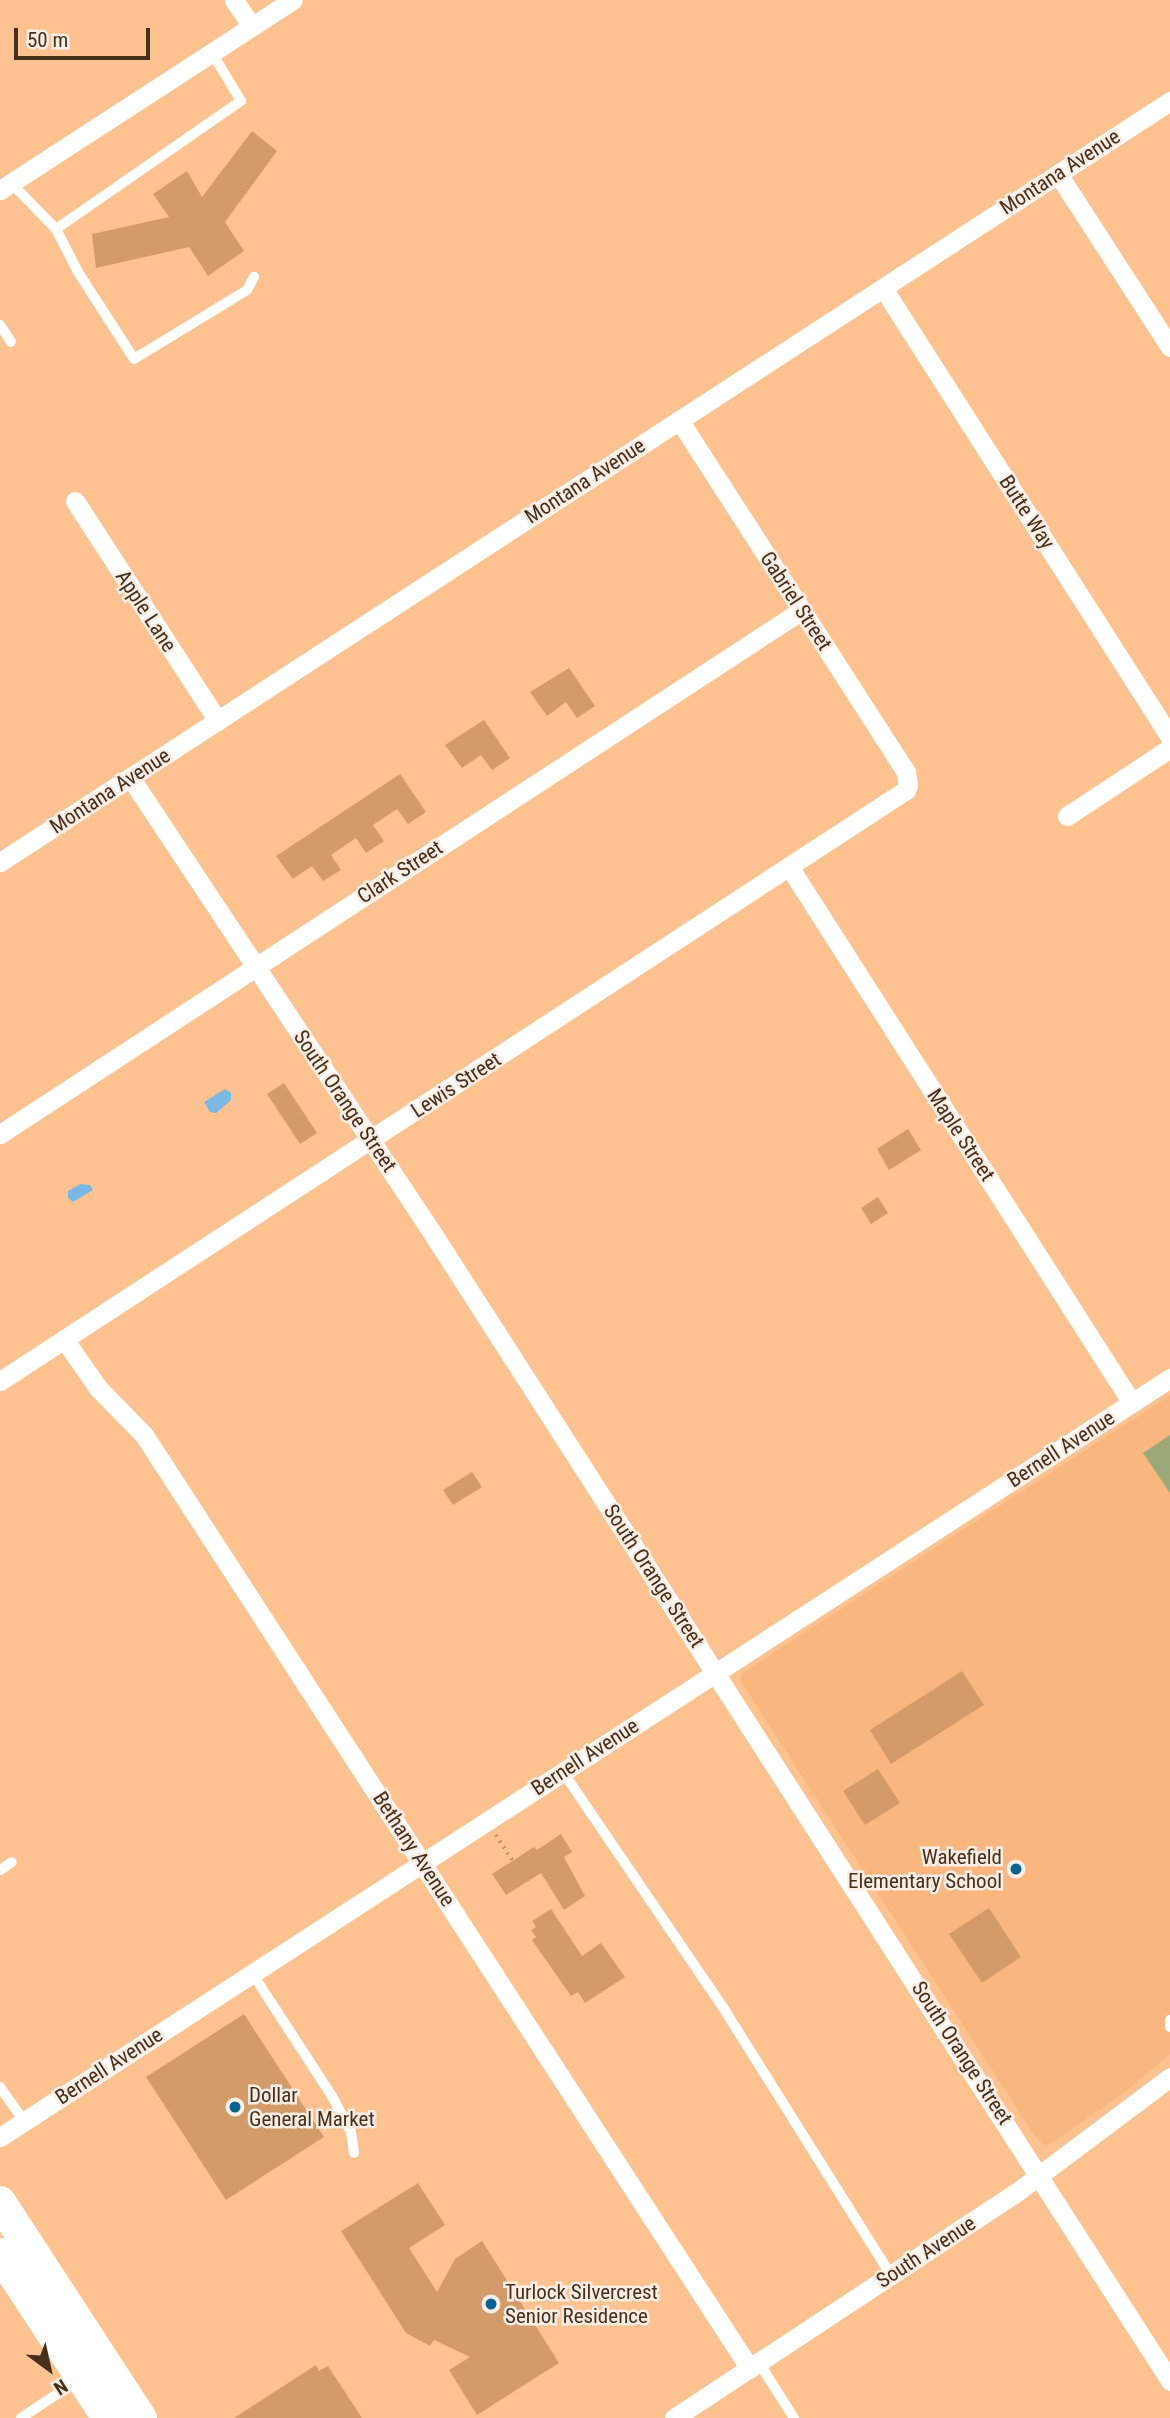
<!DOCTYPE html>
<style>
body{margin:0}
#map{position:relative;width:1170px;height:2418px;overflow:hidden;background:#fec290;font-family:"Roboto Condensed",sans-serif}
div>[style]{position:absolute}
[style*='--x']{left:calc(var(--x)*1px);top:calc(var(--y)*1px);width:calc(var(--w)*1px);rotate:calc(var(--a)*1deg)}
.built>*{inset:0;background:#f9b77f}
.green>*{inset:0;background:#9ba878}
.water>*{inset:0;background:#7bb8e3}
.building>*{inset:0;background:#d49b6a}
.path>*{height:3.5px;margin-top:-1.75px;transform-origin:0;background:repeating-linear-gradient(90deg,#c6956c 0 2px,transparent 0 7px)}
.service>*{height:10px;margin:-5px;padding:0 5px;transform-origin:5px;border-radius:5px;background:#fff}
.minor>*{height:19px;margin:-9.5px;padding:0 9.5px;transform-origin:9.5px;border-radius:9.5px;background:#fff}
.primary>*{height:32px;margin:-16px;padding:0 16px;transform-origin:16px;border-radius:16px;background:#fff}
.dots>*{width:19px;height:19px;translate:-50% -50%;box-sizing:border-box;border:4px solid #fbeee4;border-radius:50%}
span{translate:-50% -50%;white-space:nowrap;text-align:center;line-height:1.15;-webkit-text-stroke:5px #fbeee4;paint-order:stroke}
.street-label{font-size:21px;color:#472f1b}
.poi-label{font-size:21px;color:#472f1b}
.right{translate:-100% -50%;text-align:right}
.left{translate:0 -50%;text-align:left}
.north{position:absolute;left:14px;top:2334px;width:70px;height:70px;-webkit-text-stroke:5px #fbeee4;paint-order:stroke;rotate:147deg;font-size:19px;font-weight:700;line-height:28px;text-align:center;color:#472f1b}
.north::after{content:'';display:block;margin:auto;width:24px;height:32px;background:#472f1b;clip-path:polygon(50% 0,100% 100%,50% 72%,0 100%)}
.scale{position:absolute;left:14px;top:28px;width:136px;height:32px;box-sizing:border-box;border:4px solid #472f1b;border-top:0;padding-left:9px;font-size:21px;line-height:24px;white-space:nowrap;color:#472f1b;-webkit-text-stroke:5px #fbeee4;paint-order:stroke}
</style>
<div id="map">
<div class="built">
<i style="clip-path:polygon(1170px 1395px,1170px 2054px,1124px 2093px,1052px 2143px,1044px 2145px,1036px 2138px,741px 1682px,741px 1674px)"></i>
</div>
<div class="green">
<i style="clip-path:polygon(1170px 1435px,1170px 1493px,1143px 1453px)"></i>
</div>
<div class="water">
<i style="clip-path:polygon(225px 1089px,231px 1093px,231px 1100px,216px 1113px,210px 1112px,204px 1102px)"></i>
<i style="clip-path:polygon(80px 1184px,90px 1185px,93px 1190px,73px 1202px,68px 1198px,68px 1191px)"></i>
</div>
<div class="building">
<i style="clip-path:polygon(252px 131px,277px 151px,225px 222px,244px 251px,208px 276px,189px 247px,96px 268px,92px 234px,169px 217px,153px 194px,187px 171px,202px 197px)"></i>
<i style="clip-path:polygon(569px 668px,595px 706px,577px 718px,566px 702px,547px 716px,530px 692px)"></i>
<i style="clip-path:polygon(484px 720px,510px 758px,492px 770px,481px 755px,462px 768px,445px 745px)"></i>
<i style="clip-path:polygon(400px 774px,426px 812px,408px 824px,397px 809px,373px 825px,384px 841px,366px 853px,356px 838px,331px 855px,341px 870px,323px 881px,312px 866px,293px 879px,276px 856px)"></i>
<i style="clip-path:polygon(284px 1083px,317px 1133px,300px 1144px,267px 1094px)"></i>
<i style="clip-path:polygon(908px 1129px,921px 1150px,889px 1170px,877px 1149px)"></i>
<i style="clip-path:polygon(878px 1197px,888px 1213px,871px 1224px,861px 1208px)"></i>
<i style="clip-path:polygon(472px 1472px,482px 1487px,453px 1505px,443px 1490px)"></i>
<i style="clip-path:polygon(962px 1671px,984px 1705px,891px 1764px,870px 1730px)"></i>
<i style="clip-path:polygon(878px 1769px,900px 1803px,865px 1825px,843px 1791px)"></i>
<i style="clip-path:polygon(561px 1834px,572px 1852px,564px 1857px,585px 1896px,564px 1910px,541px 1873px,506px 1895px,492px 1874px,534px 1847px,537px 1850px)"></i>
<i style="clip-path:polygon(989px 1908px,1021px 1957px,982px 1983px,949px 1934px)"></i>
<i style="clip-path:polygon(551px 1909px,582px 1956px,601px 1943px,625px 1977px,585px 2003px,578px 1992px,571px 1996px,532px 1940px,536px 1937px,531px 1930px,536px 1927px,532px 1921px)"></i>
<i style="clip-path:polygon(244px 2014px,324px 2137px,226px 2200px,146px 2077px)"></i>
<i style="clip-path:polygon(418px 2183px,445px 2225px,409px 2248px,437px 2292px,455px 2259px,482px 2241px,559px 2363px,477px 2415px,449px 2370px,470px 2357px,434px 2340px,430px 2346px,406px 2333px,341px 2231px)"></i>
<i style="clip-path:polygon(316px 2365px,319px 2371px,328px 2366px,362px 2418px,234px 2418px)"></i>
</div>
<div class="path">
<i style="--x:496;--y:1835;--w:31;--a:57"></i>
</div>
<div class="service">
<i style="--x:11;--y:183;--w:64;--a:45.6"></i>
<i style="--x:56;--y:229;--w:225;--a:-34.7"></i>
<i style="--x:241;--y:101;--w:56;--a:-121.1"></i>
<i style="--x:56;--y:229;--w:48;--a:62.9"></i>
<i style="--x:78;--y:272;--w:103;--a:57.2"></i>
<i style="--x:134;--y:359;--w:132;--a:-31.4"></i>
<i style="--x:247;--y:290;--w:15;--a:-62"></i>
<i style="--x:0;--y:325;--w:20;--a:57"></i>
<i style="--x:563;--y:1772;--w:287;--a:55.8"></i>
<i style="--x:724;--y:2009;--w:314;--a:57.9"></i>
<i style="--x:0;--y:1870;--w:14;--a:-34"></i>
<i style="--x:252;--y:1973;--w:147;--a:57"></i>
<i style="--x:332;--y:2096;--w:41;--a:62.2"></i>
<i style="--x:351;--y:2132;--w:21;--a:82"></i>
<i style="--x:1170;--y:2020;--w:7;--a:90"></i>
<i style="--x:0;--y:2087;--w:42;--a:54.8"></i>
<i style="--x:759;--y:2363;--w:65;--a:57.5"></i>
<i style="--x:21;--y:2418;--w:69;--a:-33.7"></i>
</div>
<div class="minor">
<i style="--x:234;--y:0;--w:32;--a:56"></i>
<i style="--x:1058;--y:174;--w:206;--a:57.1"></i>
<i style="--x:0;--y:190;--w:349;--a:-33"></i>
<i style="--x:883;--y:288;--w:533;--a:57.41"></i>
<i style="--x:75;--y:501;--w:262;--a:57"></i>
<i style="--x:130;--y:777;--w:545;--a:56.46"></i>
<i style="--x:431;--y:1231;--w:1367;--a:57.27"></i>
<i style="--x:1067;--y:816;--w:123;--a:-33.4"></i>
<i style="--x:0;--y:862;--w:1396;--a:-33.04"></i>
<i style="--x:790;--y:868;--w:635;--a:57.41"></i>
<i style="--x:0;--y:1134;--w:958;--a:-33.16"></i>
<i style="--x:64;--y:1339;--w:60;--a:55.2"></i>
<i style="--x:98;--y:1388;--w:66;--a:45.6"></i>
<i style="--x:144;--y:1435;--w:1113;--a:57.02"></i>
<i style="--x:0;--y:1381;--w:1082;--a:-33.12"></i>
<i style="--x:906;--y:790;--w:5;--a:-68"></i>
<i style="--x:908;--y:785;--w:13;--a:-99"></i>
<i style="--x:906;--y:772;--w:419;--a:-122.8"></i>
<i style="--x:0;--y:2137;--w:1395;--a:-32.97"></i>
<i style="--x:674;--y:2418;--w:411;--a:-33.4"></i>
<i style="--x:1017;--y:2192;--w:191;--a:-36.9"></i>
</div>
<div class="primary">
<i style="--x:0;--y:2202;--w:258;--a:56.9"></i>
<i style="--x:0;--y:2254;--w:196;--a:56.6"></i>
</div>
<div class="dots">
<i style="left:1016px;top:1869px;background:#086393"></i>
<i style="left:235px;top:2107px;background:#086393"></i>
<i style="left:491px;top:2304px;background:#086393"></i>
</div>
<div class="street-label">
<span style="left:1060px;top:172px;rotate:-33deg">Montana Avenue</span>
<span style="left:585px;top:481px;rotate:-33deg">Montana Avenue</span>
<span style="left:1027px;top:512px;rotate:57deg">Butte Way</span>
<span style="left:796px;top:601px;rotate:57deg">Gabriel Street</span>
<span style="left:146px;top:611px;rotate:57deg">Apple Lane</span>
<span style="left:110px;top:791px;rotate:-33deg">Montana Avenue</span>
<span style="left:400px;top:872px;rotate:-33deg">Clark Street</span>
<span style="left:456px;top:1085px;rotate:-33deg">Lewis Street</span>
<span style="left:345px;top:1101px;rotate:56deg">South Orange Street</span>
<span style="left:961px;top:1135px;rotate:57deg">Maple Street</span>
<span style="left:1061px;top:1449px;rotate:-33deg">Bernell Avenue</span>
<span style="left:654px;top:1576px;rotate:57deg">South Orange Street</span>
<span style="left:585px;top:1757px;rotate:-33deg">Bernell Avenue</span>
<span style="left:414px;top:1849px;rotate:57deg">Bethany Avenue</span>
<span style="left:962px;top:2053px;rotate:57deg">South Orange Street</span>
<span style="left:109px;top:2066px;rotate:-33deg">Bernell Avenue</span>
<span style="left:926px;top:2252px;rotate:-33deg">South Avenue</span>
</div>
<div class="poi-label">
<span class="right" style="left:1002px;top:1869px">Wakefield<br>Elementary School</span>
<span class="left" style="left:249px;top:2107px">Dollar<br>General Market</span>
<span class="left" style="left:505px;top:2304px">Turlock Silvercrest<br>Senior Residence</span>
</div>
<div class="north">N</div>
<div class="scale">50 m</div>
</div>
